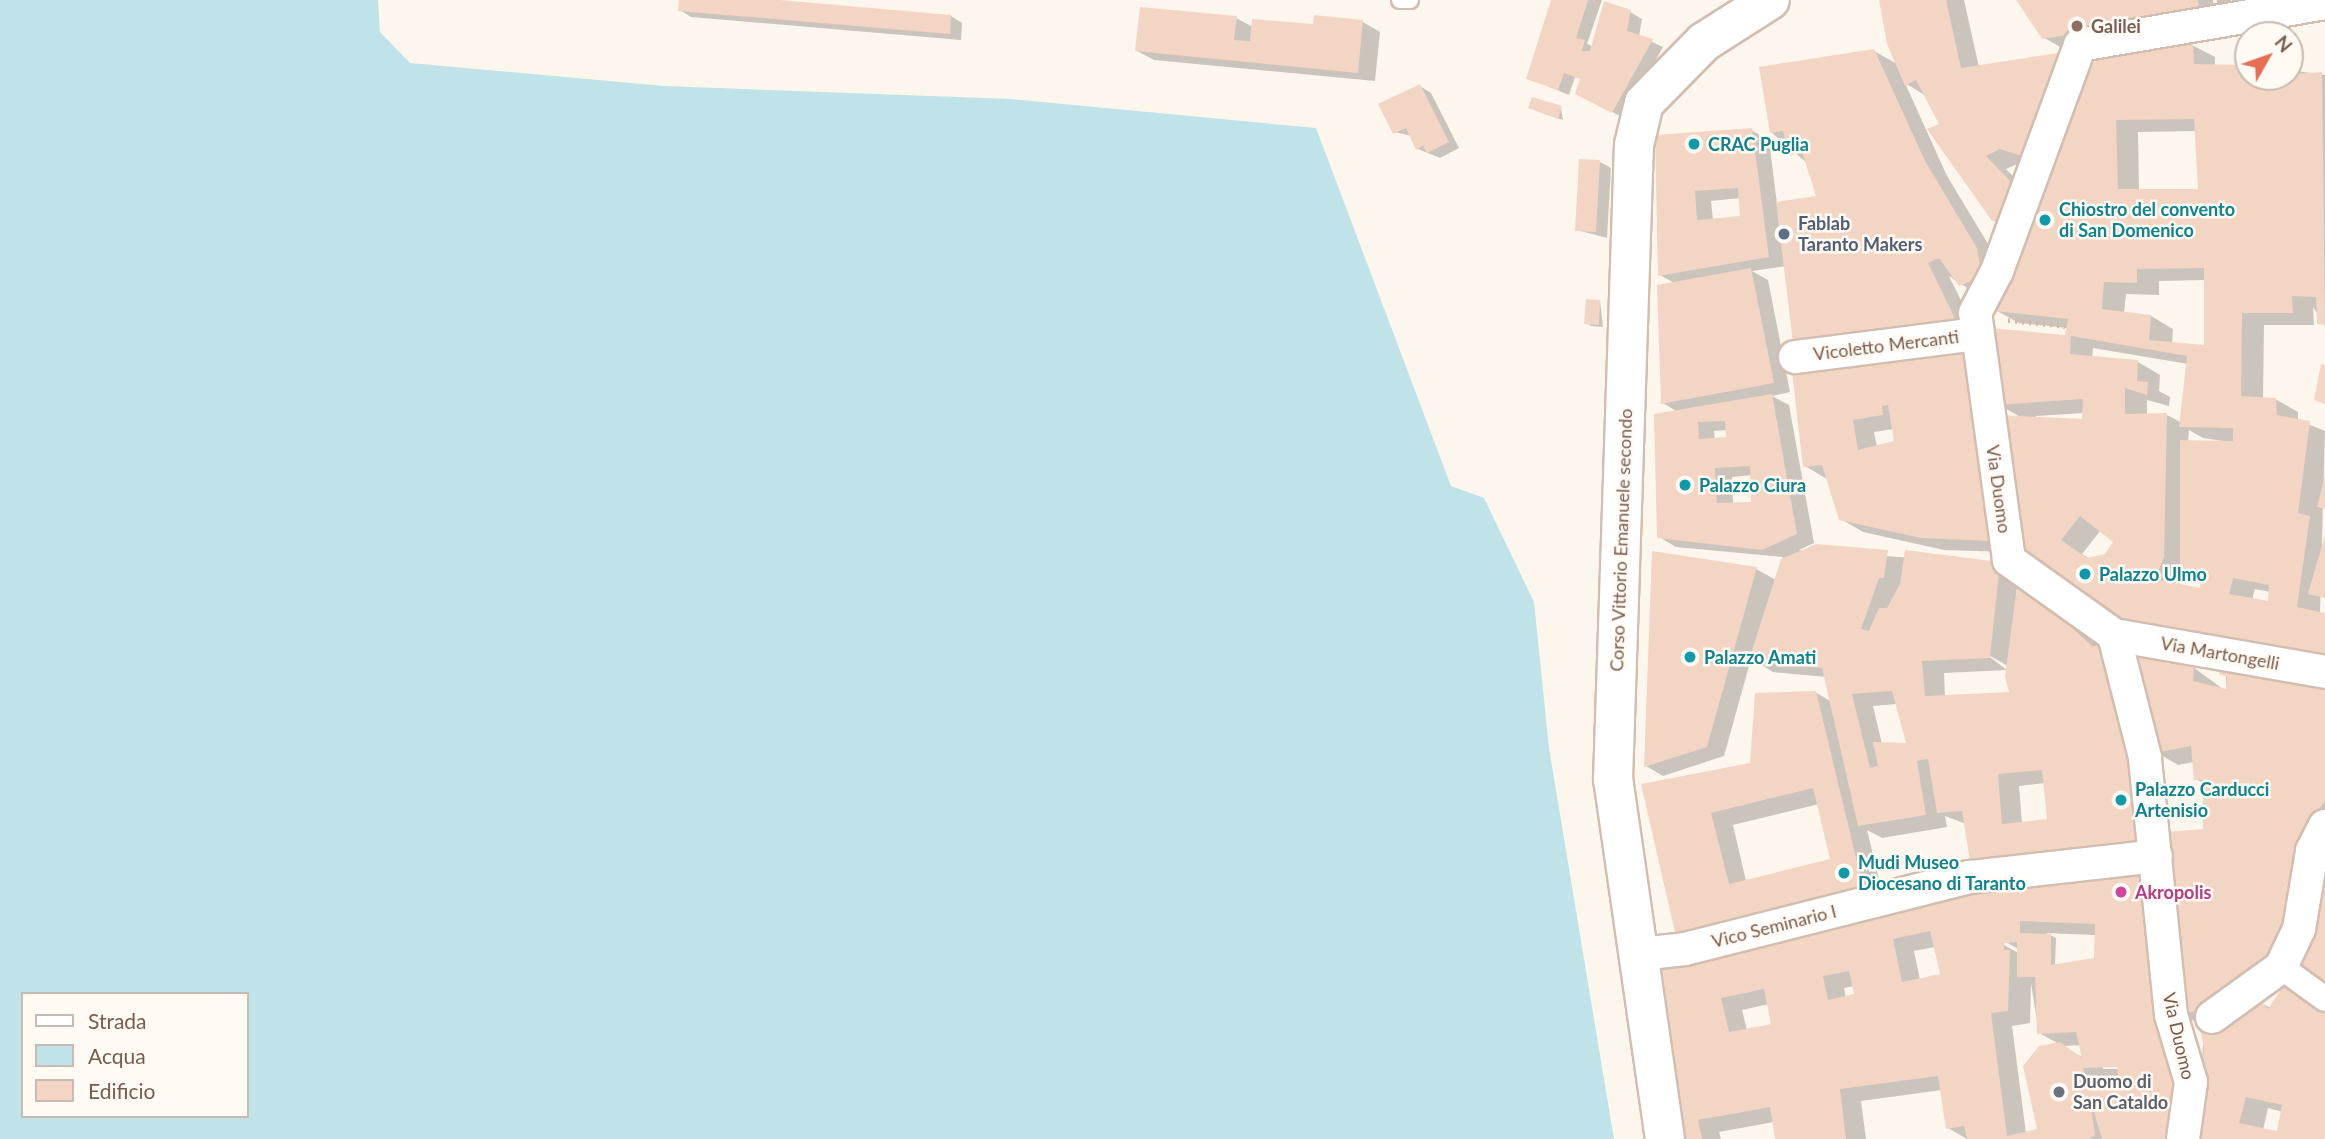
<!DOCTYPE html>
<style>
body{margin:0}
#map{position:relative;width:2325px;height:1139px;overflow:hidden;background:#fdf6ec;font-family:Lato,sans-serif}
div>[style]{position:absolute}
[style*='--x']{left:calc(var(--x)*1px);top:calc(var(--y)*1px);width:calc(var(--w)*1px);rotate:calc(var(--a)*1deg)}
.water>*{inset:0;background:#bfe3e8}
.shadow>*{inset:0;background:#0003}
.building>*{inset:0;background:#f3d5c3}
.path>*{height:4.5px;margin-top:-2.25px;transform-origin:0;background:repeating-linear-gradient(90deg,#d9b8a5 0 2px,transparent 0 7px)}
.roads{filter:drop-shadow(2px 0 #d1beb0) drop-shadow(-2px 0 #d1beb0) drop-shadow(0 2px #d1beb0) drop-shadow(0 -2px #d1beb0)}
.service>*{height:16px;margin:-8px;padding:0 8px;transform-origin:8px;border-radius:8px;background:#fff}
.pedestrian>*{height:24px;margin:-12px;padding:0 12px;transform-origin:12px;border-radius:12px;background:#fff}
.minor>*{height:32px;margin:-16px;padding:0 16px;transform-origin:16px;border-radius:16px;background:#fff}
.secondary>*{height:38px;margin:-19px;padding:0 19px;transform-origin:19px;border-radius:19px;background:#fff}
.dots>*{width:19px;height:19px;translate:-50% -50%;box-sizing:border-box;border:4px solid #fffaf3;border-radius:50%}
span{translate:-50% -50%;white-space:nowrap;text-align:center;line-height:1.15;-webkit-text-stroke:5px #fffaf3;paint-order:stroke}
.education-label{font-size:18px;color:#785e54;font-weight:700}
.left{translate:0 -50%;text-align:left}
.culture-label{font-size:18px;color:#0d838f;font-weight:700}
.service-label{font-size:18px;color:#4e5e75;font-weight:700}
.street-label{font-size:18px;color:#7a5c4d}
.hotel-label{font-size:18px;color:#b23c85;font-weight:700}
.worship-label{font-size:18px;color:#5b616d;font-weight:700}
.legend{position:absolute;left:21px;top:992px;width:228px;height:126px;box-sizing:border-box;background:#fffaf3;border:2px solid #cabbb1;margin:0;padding:9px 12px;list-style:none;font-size:21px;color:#7a5c4d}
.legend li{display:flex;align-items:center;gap:14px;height:35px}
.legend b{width:35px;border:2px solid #cabbb1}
.north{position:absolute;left:2234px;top:21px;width:70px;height:70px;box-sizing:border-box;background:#fffaf3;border:2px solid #cabbb1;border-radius:50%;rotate:50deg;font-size:19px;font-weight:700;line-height:28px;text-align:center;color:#7a5c4d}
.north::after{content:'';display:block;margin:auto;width:24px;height:32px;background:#e76f51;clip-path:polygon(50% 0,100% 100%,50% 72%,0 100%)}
</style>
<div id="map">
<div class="water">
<i style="clip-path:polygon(evenodd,0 0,378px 0,380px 32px,410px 63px,664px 86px,1011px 99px,1316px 128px,1451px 486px,1484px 498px,1534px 602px,1549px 748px,1614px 1139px,0 1139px,0 0,23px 994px,247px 994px,247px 1116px,23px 1116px,23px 994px)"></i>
</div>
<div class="shadow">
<i style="clip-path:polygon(681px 0,951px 16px,962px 23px,961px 40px,691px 17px,680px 10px)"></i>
<i style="clip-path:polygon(1552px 0,1602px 0,1587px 44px,1592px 46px,1630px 12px,1642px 19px,1639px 36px,1663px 47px,1624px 118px,1589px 100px,1582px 79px,1575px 77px,1569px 95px,1528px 78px)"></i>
<i style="clip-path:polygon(evenodd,1881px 0,1964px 0,1979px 67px,2058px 55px,2080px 68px,2084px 77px,2192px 45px,2215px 57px,2215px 66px,2248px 67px,2248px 77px,2290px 77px,2290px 70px,2325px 75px,2325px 326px,2313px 307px,2314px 325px,2264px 325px,2263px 399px,2275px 399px,2298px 412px,2298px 420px,2325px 431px,2320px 614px,2325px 615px,2325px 855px,2317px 884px,2325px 884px,2325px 986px,2312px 979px,2302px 958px,2296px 972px,2261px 1003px,2271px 1008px,2325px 1139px,1967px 1139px,1948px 1128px,1942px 1090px,1861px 1101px,1866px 1139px,1777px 1139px,1774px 1122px,1719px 1132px,1721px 1139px,1691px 1139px,1703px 954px,1643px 786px,1751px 764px,1815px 692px,1832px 702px,1826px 677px,1773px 672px,1751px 659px,1724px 756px,1663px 776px,1646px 766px,1654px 553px,1756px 569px,1776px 580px,1783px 557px,1676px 547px,1659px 537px,1678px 412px,1663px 403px,1676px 284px,1658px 274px,1657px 137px,1751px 130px,1769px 140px,1777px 204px,1818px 197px,1808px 164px,1771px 132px,1874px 51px,1899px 65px,1881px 0,1905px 83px,1926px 96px,1993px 220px,2015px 233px,1997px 311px,2019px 323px,2068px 328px,2067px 336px,1983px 345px,1949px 276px,1983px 298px,1999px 262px,1947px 176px,1905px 83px,1881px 0,2197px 131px,2200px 191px,2139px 191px,2138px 132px,2197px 131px,1881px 0,2024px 161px,2035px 199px,2006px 169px,2024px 161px,1881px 0,1740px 198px,1742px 218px,1713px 220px,1711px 201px,1740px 198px,1881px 0,1786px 266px,1815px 361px,1805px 466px,1827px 479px,1841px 519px,1863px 532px,1944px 550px,2012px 552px,2023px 546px,2224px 653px,2227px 692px,2193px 667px,2170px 666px,2146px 652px,2129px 670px,1999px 564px,1799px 550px,1814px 543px,1789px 405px,1772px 396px,1790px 392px,1768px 280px,1752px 271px,1786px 266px,1881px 0,2206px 280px,2206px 347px,2172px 343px,2173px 329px,2151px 316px,2124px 313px,2126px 294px,2159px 295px,2159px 281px,2206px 280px,1881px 0,2093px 348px,2188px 364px,2182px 423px,2167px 415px,2147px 415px,2147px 400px,2169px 406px,2170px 397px,2159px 391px,2160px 375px,2138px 362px,2092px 358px,2093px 348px,1881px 0,2003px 407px,2022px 418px,1998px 417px,2003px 407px,1881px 0,2084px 413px,2084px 420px,2036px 419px,2036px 416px,2084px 413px,1881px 0,1893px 429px,1896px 442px,1877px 447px,1874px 432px,1893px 429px,1881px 0,1727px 430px,1728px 439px,1715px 440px,1714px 431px,1727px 430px,1881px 0,2189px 430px,2203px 438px,2235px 443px,2188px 442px,2189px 430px,1881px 0,1752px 475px,1753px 503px,1733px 504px,1732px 477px,1752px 475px,1881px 0,2101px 530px,2116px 541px,2106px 555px,2090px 559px,2082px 554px,2101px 530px,1881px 0,2186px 568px,2203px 577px,2201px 590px,2179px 585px,2186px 568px,1881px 0,2255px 589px,2270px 592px,2269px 603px,2252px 600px,2255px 589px,1881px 0,1983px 652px,2008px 666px,2011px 693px,1945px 697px,1944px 673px,2007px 670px,1983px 652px,1881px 0,1897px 704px,1908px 744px,1882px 744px,1873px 706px,1897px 704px,1881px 0,2154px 751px,2178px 765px,2194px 762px,2196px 779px,2204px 784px,2205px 831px,1886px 908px,1867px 830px,1882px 838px,1947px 827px,1945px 816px,1966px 824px,1972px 860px,1994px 873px,2154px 751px,1881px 0,2045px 783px,2049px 821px,2022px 823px,2019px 786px,2045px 783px,1881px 0,1819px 804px,1832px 860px,1746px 881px,1733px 825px,1819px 804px,1881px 0,2046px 933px,2096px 935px,2096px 960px,2055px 966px,2056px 938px,2046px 933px,1881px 0,1997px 937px,2020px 950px,2020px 954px,1995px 940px,1997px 937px,1881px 0,1935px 947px,1942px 975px,1920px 980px,1914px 951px,1935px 947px,1881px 0,2031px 983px,2039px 1033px,2059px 1044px,2039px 1130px,2026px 1133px,2012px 1026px,2030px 1023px,2031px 983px,1881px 0,1855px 986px,1856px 995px,1846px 998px,1844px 988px,1855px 986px,1881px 0,1769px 1004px,1774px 1025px,1747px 1030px,1742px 1010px,1769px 1004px,1881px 0,2182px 1014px,2204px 1027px,2201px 1080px,2182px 1014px,1881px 0,2081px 1045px,2084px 1058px,2062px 1046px,2081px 1045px,1881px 0,2126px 1065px,2126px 1069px,2103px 1069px,2103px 1066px,2126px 1065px,1881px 0,2123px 1079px,2106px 1085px,2105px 1080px,2123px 1079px,1881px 0,2268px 1108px,2283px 1112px,2278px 1133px,2263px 1130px,2268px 1108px)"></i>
<i style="clip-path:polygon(2019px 0,2213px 0,2217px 23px,2060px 47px,2043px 37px)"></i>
<i style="clip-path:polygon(2217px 0,2231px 0,2233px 9px,2217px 8px)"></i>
<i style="clip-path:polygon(1236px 18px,1253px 27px,1363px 22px,1380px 32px,1375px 81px,1154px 60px,1137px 51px)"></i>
<i style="clip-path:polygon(1420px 86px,1431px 93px,1459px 148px,1440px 158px,1418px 149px,1412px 136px,1394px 132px)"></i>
<i style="clip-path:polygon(1561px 108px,1563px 120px,1535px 110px)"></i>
<i style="clip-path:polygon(1600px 162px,1611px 168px,1607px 238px,1577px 230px)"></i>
<i style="clip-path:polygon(1600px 301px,1603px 327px,1591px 326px,1586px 323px)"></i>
</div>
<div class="building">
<i style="clip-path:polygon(679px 0,780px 0,951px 15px,950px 34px,678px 11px)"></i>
<i style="clip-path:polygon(1551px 0,1588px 0,1576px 38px,1585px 40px,1582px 51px,1590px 51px,1604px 1px,1631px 10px,1627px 31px,1653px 39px,1612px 113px,1575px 94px,1580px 79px,1564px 73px,1558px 90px,1526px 79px)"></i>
<i style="clip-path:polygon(1879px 0,1946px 0,1961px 68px,2058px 53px,2028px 158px,2000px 149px,1986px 156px,2017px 188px,1999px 220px,1992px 221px,1927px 129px,1939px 124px,1916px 80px,1905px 86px,1887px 44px)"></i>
<i style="clip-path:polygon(2016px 0,2198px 0,2200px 14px,2042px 39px)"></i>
<i style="clip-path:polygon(1140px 7px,1237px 16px,1234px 40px,1250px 41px,1252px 19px,1313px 24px,1314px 15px,1363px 20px,1358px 73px,1135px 51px)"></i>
<i style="clip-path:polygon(evenodd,2193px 43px,2194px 64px,2248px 65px,2248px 77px,2322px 72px,2325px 325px,2317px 324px,2316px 297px,2292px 296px,2293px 313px,2242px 313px,2241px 396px,2276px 398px,2277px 415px,2310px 421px,2298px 513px,2310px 516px,2297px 607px,2325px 613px,2325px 801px,2313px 818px,2274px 960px,2218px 1008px,2178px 1014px,2166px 832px,2203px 829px,2203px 780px,2194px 780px,2191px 746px,2155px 753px,2132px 648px,2146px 650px,2148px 658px,2169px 664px,2172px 657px,2194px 665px,2193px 681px,2226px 689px,2227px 677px,2219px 674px,2224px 644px,2152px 633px,2098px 612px,2022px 547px,1998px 415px,2082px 419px,2083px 399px,1997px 405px,1990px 328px,2065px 335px,2068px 319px,1995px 311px,2067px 99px,2081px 78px,2104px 51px,2193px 43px,2194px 119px,2198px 189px,2118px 189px,2116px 120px,2194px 119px,2193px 43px,2204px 268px,2204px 345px,2149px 340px,2151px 315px,2102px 309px,2104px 282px,2137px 283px,2137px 269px,2204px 268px,2193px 43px,2071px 336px,2187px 356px,2179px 427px,2233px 428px,2233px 441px,2180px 440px,2180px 567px,2202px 572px,2200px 588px,2155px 579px,2164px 557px,2167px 413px,2125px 414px,2125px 388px,2147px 395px,2148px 382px,2137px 381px,2138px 360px,2070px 354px,2071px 336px,2193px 43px,2080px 516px,2113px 542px,2105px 554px,2087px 558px,2061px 540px,2080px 516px,2193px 43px,2233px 578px,2269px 585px,2268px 601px,2229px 594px,2233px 578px)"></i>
<i style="clip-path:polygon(1874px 49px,1925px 161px,1977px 248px,1982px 277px,1959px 286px,1939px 258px,1928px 263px,1962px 333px,1880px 342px,1876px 329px,1794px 351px,1776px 202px,1816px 196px,1802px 152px,1790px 156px,1783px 131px,1770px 133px,1759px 67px)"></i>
<i style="clip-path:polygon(1420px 84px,1449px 142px,1427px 153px,1423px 146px,1416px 150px,1406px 128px,1393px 134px,1378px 104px)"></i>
<i style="clip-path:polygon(1532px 97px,1562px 106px,1558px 119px,1528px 108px)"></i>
<i style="clip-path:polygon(evenodd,1752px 128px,1769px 257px,1658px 276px,1655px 135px,1752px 128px,1738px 188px,1740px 216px,1697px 220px,1695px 191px,1738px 188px)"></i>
<i style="clip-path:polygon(1579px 159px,1600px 160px,1596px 232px,1575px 231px)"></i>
<i style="clip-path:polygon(1751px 268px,1774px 383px,1661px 404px,1657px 285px)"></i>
<i style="clip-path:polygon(1586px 299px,1600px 300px,1599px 325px,1584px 324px)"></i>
<i style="clip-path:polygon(evenodd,1970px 338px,1991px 541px,1921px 538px,1839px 520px,1822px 465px,1803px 467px,1791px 363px,1842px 355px,1842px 368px,1970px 338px,1888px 405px,1894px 441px,1858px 450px,1853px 420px,1883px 415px,1882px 406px,1888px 405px)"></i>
<i style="clip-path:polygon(2321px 364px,2325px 365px,2325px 404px,2314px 400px)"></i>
<i style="clip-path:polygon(evenodd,1772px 394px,1797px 534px,1762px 550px,1657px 538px,1654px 414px,1772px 394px,1725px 421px,1726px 437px,1699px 439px,1698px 422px,1725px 421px,1772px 394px,1750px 466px,1751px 502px,1717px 503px,1715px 468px,1750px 466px)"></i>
<i style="clip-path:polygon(2325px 476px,2325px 509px,2317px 507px)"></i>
<i style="clip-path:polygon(2325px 535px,2325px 598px,2308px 594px)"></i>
<i style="clip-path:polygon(evenodd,1816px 544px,1888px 550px,1884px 578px,1879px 578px,1861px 629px,1869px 631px,1879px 608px,1887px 608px,1900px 584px,1905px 550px,2000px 562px,1990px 658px,1922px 661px,1925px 696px,2009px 692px,2005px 677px,2018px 578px,2093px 647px,2099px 644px,2134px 742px,2144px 845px,1970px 861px,1962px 811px,1937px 813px,1928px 759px,1917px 761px,1926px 815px,1858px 826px,1822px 668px,1749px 660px,1781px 559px,1816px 544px,1892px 691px,1906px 743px,1873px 742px,1878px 766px,1870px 768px,1852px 694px,1892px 691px,1816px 544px,2042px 770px,2047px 819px,2002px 824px,1998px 774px,2042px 770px)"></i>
<i style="clip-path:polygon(1652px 551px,1757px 567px,1707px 747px,1644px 767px)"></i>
<i style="clip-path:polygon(evenodd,1816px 691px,1865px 895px,1677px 941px,1641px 784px,1750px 763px,1755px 693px,1816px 691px,1813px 788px,1830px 859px,1729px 884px,1711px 813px,1813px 788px)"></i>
<i style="clip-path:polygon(evenodd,2147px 873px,2175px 1057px,2179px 1122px,2173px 1139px,2102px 1139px,2090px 1099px,2095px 1135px,2089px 1139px,1967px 1139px,1964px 1126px,1946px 1129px,1938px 1076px,1840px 1089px,1846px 1139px,1775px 1139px,1770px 1107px,1698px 1120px,1702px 1139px,1686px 1139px,1661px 962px,1952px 890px,2147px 873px,2020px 921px,2095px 924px,2094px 958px,2051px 965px,2051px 934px,2020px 933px,2020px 921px,2147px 873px,1930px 931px,1940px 974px,1902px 982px,1893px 939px,1930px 931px,2147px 873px,2017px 942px,2017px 977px,2035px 977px,2037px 1034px,2076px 1032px,2082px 1058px,2060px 1042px,2039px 1046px,2023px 1066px,2037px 1129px,2007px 1136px,1991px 1013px,2008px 1011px,2010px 950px,2004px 950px,2004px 943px,2017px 942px,2147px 873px,1849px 971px,1854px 994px,1828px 1000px,1823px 976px,1849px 971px,2147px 873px,1764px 989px,1771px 1024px,1729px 1032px,1721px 998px,1764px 989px,2147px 873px,2117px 1067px,2119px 1081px,2087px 1086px,2083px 1068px,2117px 1067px)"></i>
<i style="clip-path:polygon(2315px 882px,2325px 882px,2325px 982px,2299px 972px)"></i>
<i style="clip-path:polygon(evenodd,2286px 982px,2325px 1009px,2325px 1139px,2192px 1139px,2204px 1049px,2200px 1027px,2260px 1000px,2268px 1009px,2286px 982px,2246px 1097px,2282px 1105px,2277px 1131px,2239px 1123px,2246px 1097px)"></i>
</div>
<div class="path">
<i style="--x:2008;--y:320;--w:59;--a:5.8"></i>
</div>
<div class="roads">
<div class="service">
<i style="--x:1400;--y:0;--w:10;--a:0"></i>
</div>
<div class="pedestrian">
<i style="--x:2281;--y:967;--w:54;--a:36"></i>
</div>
<div class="minor">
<i style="--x:1795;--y:357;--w:184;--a:-7.2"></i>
<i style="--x:2114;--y:635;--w:214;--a:9.9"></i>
<i style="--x:1640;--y:954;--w:45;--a:-6.3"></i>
<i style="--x:1685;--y:949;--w:294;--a:-14.2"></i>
<i style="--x:1970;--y:877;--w:187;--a:-6.4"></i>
<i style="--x:2212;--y:1017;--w:85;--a:-35.9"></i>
<i style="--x:2281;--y:967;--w:42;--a:-64.7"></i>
<i style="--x:2299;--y:929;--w:79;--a:-80.5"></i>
<i style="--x:2312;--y:851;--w:28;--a:-63"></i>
<i style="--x:2183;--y:1139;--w:58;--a:-82"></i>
<i style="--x:2191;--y:1082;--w:70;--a:-106.6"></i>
<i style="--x:2171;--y:1015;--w:259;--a:-95.8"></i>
<i style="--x:2145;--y:757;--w:126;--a:-104.3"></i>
<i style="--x:2114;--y:635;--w:129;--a:-144.5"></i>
<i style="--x:2009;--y:560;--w:249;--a:-97.8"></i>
<i style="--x:1975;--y:313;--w:47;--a:-62.4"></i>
<i style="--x:1997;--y:271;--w:241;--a:-69.8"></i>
<i style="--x:2080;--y:45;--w:249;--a:-9.7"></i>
</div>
<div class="secondary">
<i style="--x:1665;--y:1139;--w:363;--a:-98.2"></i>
<i style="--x:1613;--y:780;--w:635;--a:-88.11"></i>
<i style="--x:1634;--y:145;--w:43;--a:-76.6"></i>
<i style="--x:1644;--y:103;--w:86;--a:-45.5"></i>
<i style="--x:1704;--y:42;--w:78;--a:-32.5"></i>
</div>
</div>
<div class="dots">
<i style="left:2077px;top:26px;background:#8d6e63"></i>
<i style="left:1694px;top:144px;background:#0f9aa8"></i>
<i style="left:2045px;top:220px;background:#0f9aa8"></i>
<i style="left:1784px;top:234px;background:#5c6f8a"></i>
<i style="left:1685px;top:485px;background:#0f9aa8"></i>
<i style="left:2085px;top:574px;background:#0f9aa8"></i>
<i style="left:1690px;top:657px;background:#0f9aa8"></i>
<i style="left:2121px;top:800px;background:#0f9aa8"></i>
<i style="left:1844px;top:873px;background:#0f9aa8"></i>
<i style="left:2121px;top:892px;background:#d1479c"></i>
<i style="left:2059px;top:1092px;background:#6b7280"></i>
</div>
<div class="education-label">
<span class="left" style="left:2091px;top:26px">Galilei</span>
</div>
<div class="culture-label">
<span class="left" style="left:1708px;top:144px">CRAC Puglia</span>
<span class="left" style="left:2059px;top:220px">Chiostro del convento<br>di San Domenico</span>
<span class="left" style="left:1699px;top:485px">Palazzo Ciura</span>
<span class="left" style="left:2099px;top:574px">Palazzo Ulmo</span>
<span class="left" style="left:1704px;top:657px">Palazzo Amati</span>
<span class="left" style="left:2135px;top:800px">Palazzo Carducci<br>Artenisio</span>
<span class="left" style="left:1858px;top:873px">Mudi Museo<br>Diocesano di Taranto</span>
</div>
<div class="service-label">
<span class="left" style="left:1798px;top:234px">Fablab<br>Taranto Makers</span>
</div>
<div class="street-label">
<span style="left:1886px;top:345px;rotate:-7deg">Vicoletto Mercanti</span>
<span style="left:1999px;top:489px;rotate:82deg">Via Duomo</span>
<span style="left:1621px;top:540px;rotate:-88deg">Corso Vittorio Emanuele secondo</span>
<span style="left:2220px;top:653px;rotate:10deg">Via Martongelli</span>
<span style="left:1774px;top:926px;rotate:-14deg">Vico Seminario I</span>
<span style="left:2179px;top:1036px;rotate:77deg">Via Duomo</span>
</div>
<div class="hotel-label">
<span class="left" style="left:2135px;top:892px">Akropolis</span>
</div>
<div class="worship-label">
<span class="left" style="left:2073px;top:1092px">Duomo di<br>San Cataldo</span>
</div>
<ul class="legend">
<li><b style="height:9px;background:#fff"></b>Strada</li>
<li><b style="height:19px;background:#bfe3e8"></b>Acqua</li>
<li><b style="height:19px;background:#f3d5c3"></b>Edificio</li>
</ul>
<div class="north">N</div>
</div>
